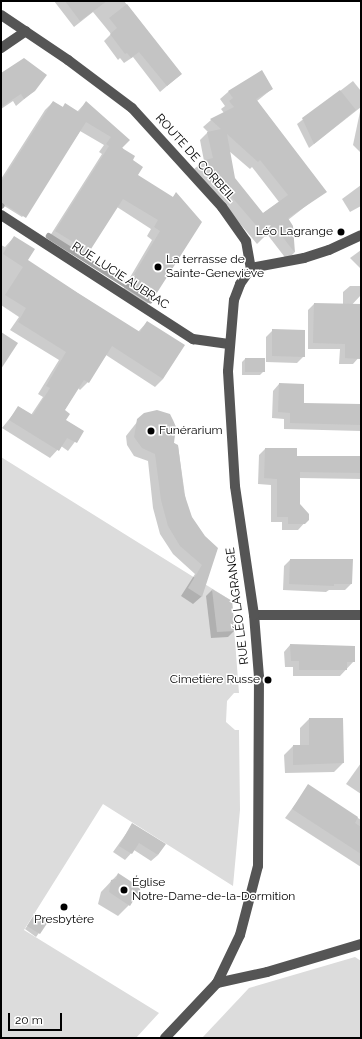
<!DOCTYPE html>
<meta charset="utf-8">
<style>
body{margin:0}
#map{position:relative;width:362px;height:1039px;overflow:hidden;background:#fff;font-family:Raleway,sans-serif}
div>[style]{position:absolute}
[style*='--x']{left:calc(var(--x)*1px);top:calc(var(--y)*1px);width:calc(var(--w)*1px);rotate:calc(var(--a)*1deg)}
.green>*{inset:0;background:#dcdcdc}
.shadow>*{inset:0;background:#0003}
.stream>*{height:5.5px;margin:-2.75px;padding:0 2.75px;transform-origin:2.75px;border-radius:2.75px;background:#a3a3a3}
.building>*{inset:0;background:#c4c4c4}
.minor>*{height:10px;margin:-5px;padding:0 5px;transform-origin:5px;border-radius:5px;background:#555}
.dots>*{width:11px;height:11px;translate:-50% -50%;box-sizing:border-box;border:2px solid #fff;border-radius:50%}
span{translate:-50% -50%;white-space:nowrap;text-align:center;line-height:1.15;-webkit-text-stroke:3px #fff;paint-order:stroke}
.street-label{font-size:12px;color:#000}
.poi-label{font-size:12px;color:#000}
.right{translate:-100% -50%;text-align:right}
.left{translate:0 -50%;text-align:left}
.frame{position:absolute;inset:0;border:2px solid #000;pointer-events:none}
.scale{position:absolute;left:8px;top:1013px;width:54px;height:18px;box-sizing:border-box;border:2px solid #000;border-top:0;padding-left:5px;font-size:12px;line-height:14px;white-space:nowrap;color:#000;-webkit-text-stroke:3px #fff;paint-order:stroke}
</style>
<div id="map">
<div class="green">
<i style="clip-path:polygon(1px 457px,232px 601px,239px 693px,234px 693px,227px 701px,226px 722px,235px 730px,239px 730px,240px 810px,233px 886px,103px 804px,24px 930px,159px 1013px,136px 1038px,1px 1038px)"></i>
<i style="clip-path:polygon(355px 957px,361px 961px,361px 1038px,202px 1038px,249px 988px)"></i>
</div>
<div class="shadow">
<i style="clip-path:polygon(54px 1px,124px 1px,181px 74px,160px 92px,133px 57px,124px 63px,120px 58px,118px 60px,104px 41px,111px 34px,93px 12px,74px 27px)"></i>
<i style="clip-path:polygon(evenodd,262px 72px,272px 89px,257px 101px,325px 191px,288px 220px,292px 227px,294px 253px,287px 260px,267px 234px,257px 244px,194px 169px,204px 161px,200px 140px,208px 132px,203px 127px,211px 120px,224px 113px,221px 109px,225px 106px,220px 99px,228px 92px,262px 72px,229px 151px,250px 169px,252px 167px,279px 202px,262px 214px,234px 179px,229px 151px)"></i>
<i style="clip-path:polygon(1px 74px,35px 90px,16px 106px,13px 101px,1px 109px)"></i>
<i style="clip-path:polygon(353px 81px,361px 91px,361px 107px,309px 148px,297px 124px)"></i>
<i style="clip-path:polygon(53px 102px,62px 108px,65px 104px,77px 112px,86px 102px,132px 160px,137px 175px,172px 198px,176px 194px,153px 298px,145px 306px,122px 291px,152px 240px,147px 236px,151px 229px,117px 207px,82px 256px,72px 250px,69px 253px,48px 239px,102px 154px,99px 152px,104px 145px,80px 131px,30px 209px,22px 217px,1px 204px,1px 179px,45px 110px)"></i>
<i style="clip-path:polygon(361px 107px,361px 153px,353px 145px)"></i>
<i style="clip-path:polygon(361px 185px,361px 206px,350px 212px,342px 199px)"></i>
<i style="clip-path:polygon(14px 237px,26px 260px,138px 332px,147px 322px,163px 379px,155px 387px,106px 355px,88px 382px,80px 390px,78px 388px,64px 411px,65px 420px,83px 431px,68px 451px,61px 446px,50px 458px,2px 428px,19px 407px,31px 415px,43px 397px,38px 394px,59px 360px,10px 330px,19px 317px,1px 305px,1px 245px,5px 247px)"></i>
<i style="clip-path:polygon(361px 250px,361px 269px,350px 258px)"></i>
<i style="clip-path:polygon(350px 286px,361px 286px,361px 295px,348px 309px,361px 309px,361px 355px,353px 364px,339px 364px,340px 349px,308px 349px,308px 310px,314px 304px,343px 304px,343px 292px)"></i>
<i style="clip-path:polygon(273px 330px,304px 356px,297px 363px,266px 362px,266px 337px)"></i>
<i style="clip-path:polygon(245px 359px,264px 371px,260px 375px,242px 375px,242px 362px)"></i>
<i style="clip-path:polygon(279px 384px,303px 404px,361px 405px,361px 431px,284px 429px,284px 419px,272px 418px,273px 391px)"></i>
<i style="clip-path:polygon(141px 417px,178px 446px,187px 509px,200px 532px,217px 549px,201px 597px,193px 604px,181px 596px,195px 574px,173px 554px,160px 534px,153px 508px,148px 461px,134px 456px,127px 445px,126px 436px)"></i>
<i style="clip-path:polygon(265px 449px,296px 449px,296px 457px,361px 457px,361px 479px,299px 478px,299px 505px,308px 519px,298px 530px,282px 530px,282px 522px,271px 522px,271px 485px,258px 484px,259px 455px)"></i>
<i style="clip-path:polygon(290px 560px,352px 560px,351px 584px,345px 590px,329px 590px,326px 592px,283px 590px,284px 566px)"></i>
<i style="clip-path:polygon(212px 590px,234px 631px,228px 637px,211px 638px,206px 596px)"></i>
<i style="clip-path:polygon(290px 645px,354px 661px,340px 676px,293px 676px,293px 667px,285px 667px,284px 652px)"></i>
<i style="clip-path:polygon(309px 719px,342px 719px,343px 763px,334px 772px,285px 773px,284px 755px,293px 746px,300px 746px,300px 728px)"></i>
<i style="clip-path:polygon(361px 763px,361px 794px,346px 784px)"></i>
<i style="clip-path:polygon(309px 786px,361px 820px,361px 867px,285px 818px)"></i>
<i style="clip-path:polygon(133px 824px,158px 855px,151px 861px,134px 850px,125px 860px,113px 852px)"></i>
<i style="clip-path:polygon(118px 874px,129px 905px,118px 916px,98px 904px,101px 892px)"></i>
<i style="clip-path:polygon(35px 915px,47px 922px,36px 937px,25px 929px)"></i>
</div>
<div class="stream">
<i style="--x:1;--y:205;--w:1;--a:45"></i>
<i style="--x:49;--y:236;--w:120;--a:32.4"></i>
</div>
<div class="building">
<i style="clip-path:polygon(65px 1px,107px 1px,80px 21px)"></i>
<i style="clip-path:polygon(127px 4px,182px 74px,167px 86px,139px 52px,131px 58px,127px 53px,125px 54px,110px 34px,117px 28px,109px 18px)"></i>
<i style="clip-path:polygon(24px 58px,47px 75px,35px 91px,24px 99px,21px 94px,1px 107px,1px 73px)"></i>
<i style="clip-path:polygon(evenodd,262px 70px,273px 89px,256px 99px,327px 192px,288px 218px,293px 226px,295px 253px,275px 227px,266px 237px,201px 161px,213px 158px,207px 132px,221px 129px,210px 119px,234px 107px,229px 101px,233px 98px,228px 91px,262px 70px,227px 134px,258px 162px,260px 160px,288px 195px,263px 213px,235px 178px,227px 134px)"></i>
<i style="clip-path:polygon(340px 90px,356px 110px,314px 144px,302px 118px)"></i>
<i style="clip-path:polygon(53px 101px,63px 107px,65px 103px,79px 112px,86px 101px,130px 140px,122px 148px,135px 156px,133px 160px,143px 167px,138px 175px,173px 197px,176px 192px,202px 222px,153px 299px,129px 283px,160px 231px,154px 227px,158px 220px,123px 199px,91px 249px,80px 242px,78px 245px,55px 231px,109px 146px,106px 144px,111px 137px,86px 122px,26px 218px,1px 202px,1px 182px)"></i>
<i style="clip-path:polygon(14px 236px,35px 249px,28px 260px,78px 293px,140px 332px,147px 321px,185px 345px,163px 379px,112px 346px,89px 383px,84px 380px,65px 410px,70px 414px,66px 420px,84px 431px,77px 443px,67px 438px,59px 451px,9px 420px,18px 406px,33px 415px,50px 388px,46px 386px,66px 352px,18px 322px,26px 308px,5px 295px,23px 267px,3px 254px)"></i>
<i style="clip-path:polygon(314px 303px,361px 304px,360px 359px,345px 358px,345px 344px,313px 343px)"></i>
<i style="clip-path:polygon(272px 329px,305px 330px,305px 357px,272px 356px)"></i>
<i style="clip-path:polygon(1px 332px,18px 343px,1px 369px)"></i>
<i style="clip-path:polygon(245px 358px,265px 358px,265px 372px,245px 372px)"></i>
<i style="clip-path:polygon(279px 383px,304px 384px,304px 403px,361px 404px,361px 425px,290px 423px,290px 413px,278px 412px)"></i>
<i style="clip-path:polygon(157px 410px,170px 414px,173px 420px,176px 427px,174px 443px,178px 445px,184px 493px,192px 517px,205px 536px,218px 548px,202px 597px,188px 588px,202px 565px,180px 546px,168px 526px,161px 500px,155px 454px,142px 448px,134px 437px,137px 419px,144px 413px)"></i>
<i style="clip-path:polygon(265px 448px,297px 448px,297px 456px,361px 456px,361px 473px,300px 472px,300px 504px,309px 514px,309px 520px,305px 524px,288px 524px,288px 517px,277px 517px,277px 479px,264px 478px)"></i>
<i style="clip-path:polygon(290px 559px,353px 559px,352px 584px,334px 584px,334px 586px,289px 584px)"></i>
<i style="clip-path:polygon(212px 589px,232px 601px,235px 631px,217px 632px)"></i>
<i style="clip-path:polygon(290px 644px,355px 646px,355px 662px,347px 662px,347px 670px,299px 670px,299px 661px,291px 661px)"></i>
<i style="clip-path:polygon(309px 718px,343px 718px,344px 763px,293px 765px,293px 745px,309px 745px)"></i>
<i style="clip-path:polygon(308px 784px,358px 817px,355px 823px,361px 827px,361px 854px,292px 809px)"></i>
<i style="clip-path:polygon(132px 823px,166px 844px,158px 855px,139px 843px,132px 854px,119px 846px)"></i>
<i style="clip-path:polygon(118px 873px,141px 888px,130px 906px,109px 892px,111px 880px,116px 879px)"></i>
<i style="clip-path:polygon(35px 913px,48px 922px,40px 934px,27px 926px)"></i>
</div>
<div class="minor">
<i style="--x:1;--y:15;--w:81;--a:33.9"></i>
<i style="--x:68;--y:60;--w:80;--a:36.9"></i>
<i style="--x:132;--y:108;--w:134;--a:47.7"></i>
<i style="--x:222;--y:207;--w:42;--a:54.8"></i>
<i style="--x:246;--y:241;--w:27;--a:80"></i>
<i style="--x:1;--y:48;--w:30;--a:-34"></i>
<i style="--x:1;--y:215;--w:229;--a:32.9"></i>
<i style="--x:193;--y:339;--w:36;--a:8"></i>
<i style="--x:251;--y:268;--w:54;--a:-10.7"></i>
<i style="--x:304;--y:258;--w:26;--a:-18"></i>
<i style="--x:329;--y:250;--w:35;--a:-25"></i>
<i style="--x:254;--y:615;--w:107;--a:0"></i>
<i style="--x:217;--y:983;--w:51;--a:-12.4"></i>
<i style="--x:267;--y:972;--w:98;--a:-16.6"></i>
<i style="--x:165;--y:1038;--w:76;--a:-46.6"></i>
<i style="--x:217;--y:983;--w:53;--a:-64.4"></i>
<i style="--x:240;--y:935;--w:71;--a:-75.4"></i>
<i style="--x:258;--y:866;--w:189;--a:-89.7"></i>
<i style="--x:259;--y:677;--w:62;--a:-94.6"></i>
<i style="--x:254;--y:615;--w:130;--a:-98.4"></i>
<i style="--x:235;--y:486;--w:115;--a:-93.5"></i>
<i style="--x:228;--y:371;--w:71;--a:-85.2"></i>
<i style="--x:234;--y:300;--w:17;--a:-69"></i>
<i style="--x:240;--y:284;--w:19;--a:-55"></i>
</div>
<div class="dots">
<i style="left:341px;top:232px;background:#000"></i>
<i style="left:158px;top:267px;background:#000"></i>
<i style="left:151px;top:431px;background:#000"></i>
<i style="left:268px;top:680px;background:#000"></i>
<i style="left:124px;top:890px;background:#000"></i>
<i style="left:64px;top:907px;background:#000"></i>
</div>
<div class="street-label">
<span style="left:195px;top:158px;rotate:48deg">ROUTE DE CORBEIL</span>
<span style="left:120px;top:276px;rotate:33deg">RUE LUCIE AUBRAC</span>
<span style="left:238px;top:606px;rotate:-97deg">RUE LÉO LAGRANGE</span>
</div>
<div class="poi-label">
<span class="right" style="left:333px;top:232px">Léo Lagrange</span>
<span class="left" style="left:166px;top:267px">La terrasse de<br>Sainte-Geneviève</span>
<span class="left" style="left:159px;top:431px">Funérarium</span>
<span class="right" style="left:260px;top:680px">Cimetière Russe</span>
<span class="left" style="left:132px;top:890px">Église<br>Notre-Dame-de-la-Dormition</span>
<span style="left:64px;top:920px">Presbytère</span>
</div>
<div class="frame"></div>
<div class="scale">20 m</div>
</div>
